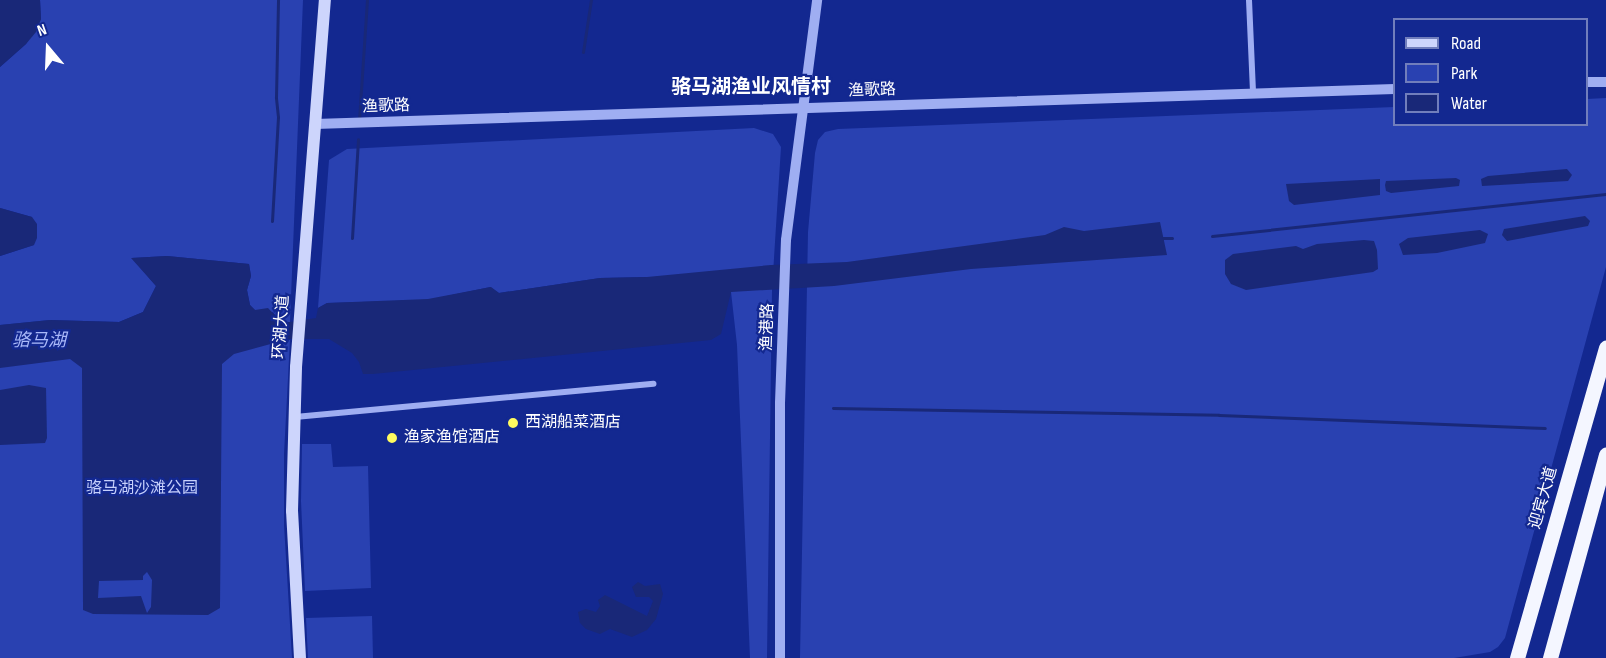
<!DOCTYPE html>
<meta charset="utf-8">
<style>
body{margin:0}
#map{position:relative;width:1606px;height:658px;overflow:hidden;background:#132890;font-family:"Sofia Sans Condensed","Noto Sans SC",sans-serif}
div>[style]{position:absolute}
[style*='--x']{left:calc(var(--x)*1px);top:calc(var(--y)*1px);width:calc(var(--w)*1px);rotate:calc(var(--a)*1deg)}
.green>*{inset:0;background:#2941b1}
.water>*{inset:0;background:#192878}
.stream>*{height:3px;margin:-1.5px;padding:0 1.5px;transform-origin:1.5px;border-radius:1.5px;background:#192878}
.minor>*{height:6px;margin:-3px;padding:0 3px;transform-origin:3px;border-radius:3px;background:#9faef2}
.tertiary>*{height:10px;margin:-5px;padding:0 5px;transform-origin:5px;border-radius:5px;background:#9faef2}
.secondary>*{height:12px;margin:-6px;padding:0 6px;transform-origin:6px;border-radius:6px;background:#cdd5fc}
.trunk>*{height:15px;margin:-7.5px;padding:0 7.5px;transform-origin:7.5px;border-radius:7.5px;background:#f4f6ff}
.dots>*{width:16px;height:16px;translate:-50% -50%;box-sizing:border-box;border:3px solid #132890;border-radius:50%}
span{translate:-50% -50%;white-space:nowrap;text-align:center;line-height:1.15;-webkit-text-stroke:4.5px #132890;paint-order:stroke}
.street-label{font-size:16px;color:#fff}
.poi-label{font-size:16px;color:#fff}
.left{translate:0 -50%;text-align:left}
.park-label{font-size:16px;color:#c6d0fc}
.water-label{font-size:18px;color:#aab9f9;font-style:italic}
.quarter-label{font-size:20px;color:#fff;font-weight:700}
.legend{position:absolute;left:1393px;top:18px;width:195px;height:108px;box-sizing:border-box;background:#132890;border:2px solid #717ebc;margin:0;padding:8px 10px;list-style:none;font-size:18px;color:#fff}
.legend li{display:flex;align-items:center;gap:12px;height:30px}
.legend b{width:30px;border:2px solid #717ebc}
.north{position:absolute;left:18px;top:18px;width:60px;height:60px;-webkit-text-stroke:4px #132890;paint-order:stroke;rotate:341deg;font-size:16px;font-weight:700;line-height:24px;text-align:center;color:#fff}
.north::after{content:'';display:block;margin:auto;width:21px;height:27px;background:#fff;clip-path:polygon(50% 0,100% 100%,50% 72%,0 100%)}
</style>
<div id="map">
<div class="green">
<i style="clip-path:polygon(40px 0,303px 0,290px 322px,281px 322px,273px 312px,255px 310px,250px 305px,247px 290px,251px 276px,249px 264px,167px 256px,132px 258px,156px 286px,143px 312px,119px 322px,50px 320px,0 325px,0 256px,34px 245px,32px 217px,0 208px,0 67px,26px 44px,41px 19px)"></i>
<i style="clip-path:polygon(1606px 98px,1606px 267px,1505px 638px,1498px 647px,1490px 652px,1454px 658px,800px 658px,808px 232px,815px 153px,818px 140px,825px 132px,838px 129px,1394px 107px,1394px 124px,1586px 124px,1587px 99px)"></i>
<i style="clip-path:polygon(754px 128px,773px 134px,781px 147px,772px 290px,767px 658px,750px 658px,737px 345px,731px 292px,647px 277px,600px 278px,499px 293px,490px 287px,428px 300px,327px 303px,318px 308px,329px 160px,347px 149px)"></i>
<i style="clip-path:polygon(290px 340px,284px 454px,284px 525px,292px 658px,0 658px,0 346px,35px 342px)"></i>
<i style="clip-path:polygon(302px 444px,331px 444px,333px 467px,368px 466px,371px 588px,305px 591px,301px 501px)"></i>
<i style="clip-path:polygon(372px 616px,373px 658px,308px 658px,306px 618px)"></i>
</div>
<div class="water">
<i style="clip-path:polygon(0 0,40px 0,41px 19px,36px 32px,26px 44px,0 67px)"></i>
<i style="clip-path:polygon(1567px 169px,1572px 175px,1568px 181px,1482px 186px,1481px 179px,1488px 176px)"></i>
<i style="clip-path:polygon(1456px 178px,1460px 180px,1459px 186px,1391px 193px,1386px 191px,1385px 185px,1386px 181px)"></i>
<i style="clip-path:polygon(1380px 179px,1380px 195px,1294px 205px,1289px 201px,1286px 184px)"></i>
<i style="clip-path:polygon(0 208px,32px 217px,37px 224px,37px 238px,34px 245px,0 256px)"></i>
<i style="clip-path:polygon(1585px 216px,1590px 221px,1588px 226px,1507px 241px,1502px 235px,1504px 229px)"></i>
<i style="clip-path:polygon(evenodd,1160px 222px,1167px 255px,971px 269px,834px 286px,731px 292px,721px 334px,711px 340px,373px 374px,363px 374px,359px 362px,352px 353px,329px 339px,289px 339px,234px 354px,222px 364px,220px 608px,208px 615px,93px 614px,83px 610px,82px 368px,70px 359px,0 368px,0 325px,50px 320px,119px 322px,143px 312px,156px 286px,131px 258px,167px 256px,249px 264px,251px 276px,247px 290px,250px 305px,255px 310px,268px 308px,281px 322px,290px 322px,316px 318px,318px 308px,327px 303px,428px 299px,491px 287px,499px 293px,600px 278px,647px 277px,771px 265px,847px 262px,1045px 235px,1064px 227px,1084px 231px,1160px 222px,147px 572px,152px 580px,151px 607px,147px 613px,141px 596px,98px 598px,99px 581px,143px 580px,143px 576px,147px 572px)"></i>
<i style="clip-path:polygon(1480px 230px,1488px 234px,1485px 243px,1437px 253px,1403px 255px,1399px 244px,1408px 238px)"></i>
<i style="clip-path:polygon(1364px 240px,1374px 241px,1377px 250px,1378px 269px,1373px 272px,1246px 290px,1231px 284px,1225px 274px,1225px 260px,1233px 254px,1296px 246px,1303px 249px,1317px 244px)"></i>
<i style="clip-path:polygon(29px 385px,46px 388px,47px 438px,45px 443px,0 445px,0 390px)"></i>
<i style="clip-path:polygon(638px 582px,645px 586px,660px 584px,663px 594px,656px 619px,647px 630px,632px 637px,610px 629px,600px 634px,586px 629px,580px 623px,578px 612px,586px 609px,596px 612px,600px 606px,598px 600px,605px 595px,647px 616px,653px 601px,649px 597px,636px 597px,632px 587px)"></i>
</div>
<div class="stream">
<i style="--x:583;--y:52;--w:53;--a:-81.3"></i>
<i style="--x:359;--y:120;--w:120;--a:-86.2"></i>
<i style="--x:272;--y:221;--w:104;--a:-86.7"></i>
<i style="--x:278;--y:117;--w:20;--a:-96"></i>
<i style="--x:276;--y:97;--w:97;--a:-88.8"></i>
<i style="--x:1212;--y:236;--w:396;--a:-6.1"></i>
<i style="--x:352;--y:238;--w:99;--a:-86.5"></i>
<i style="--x:1163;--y:238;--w:9;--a:0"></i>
<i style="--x:833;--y:408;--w:386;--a:1"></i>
<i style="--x:1219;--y:415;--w:326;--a:2.3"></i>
</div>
<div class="minor">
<i style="--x:1249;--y:0;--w:93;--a:87.5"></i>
<i style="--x:295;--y:417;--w:360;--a:-5.3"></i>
</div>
<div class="tertiary">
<i style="--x:1586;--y:82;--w:20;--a:0"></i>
<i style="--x:315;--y:124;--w:1080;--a:-1.86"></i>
<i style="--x:780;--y:658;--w:255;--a:-90"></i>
<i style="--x:780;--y:403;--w:163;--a:-87.9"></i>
<i style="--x:786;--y:240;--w:242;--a:-82.6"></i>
</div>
<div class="secondary">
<i style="--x:300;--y:658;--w:147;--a:-93.1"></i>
<i style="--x:292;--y:511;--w:144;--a:-88.4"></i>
<i style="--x:296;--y:367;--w:368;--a:-85.5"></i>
</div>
<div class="trunk">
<i style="--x:1517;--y:658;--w:323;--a:-74"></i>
<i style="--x:1550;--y:658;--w:211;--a:-74.6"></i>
</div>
<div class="dots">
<i style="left:513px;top:423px;background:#fffb5f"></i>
<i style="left:392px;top:438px;background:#fffb5f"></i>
</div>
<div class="street-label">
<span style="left:872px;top:91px;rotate:-2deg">渔歌路</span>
<span style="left:386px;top:107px;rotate:-2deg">渔歌路</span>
<span style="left:282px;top:327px;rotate:-86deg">环湖大道</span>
<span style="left:768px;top:327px;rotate:-88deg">渔港路</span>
<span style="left:1544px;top:498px;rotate:-74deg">迎宾大道</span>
</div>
<div class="poi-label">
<span class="left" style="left:525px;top:423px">西湖船菜酒店</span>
<span class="left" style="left:404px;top:438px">渔家渔馆酒店</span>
</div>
<div class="park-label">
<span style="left:142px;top:489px">骆马湖沙滩公园</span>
</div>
<div class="water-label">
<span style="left:39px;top:341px">骆马湖</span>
</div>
<div class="quarter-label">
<span style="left:751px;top:87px">骆马湖渔业风情村</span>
</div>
<ul class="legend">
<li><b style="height:8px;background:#cdd5fc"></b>Road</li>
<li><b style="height:16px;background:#2941b1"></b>Park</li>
<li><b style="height:16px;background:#192878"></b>Water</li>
</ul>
<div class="north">N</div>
</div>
